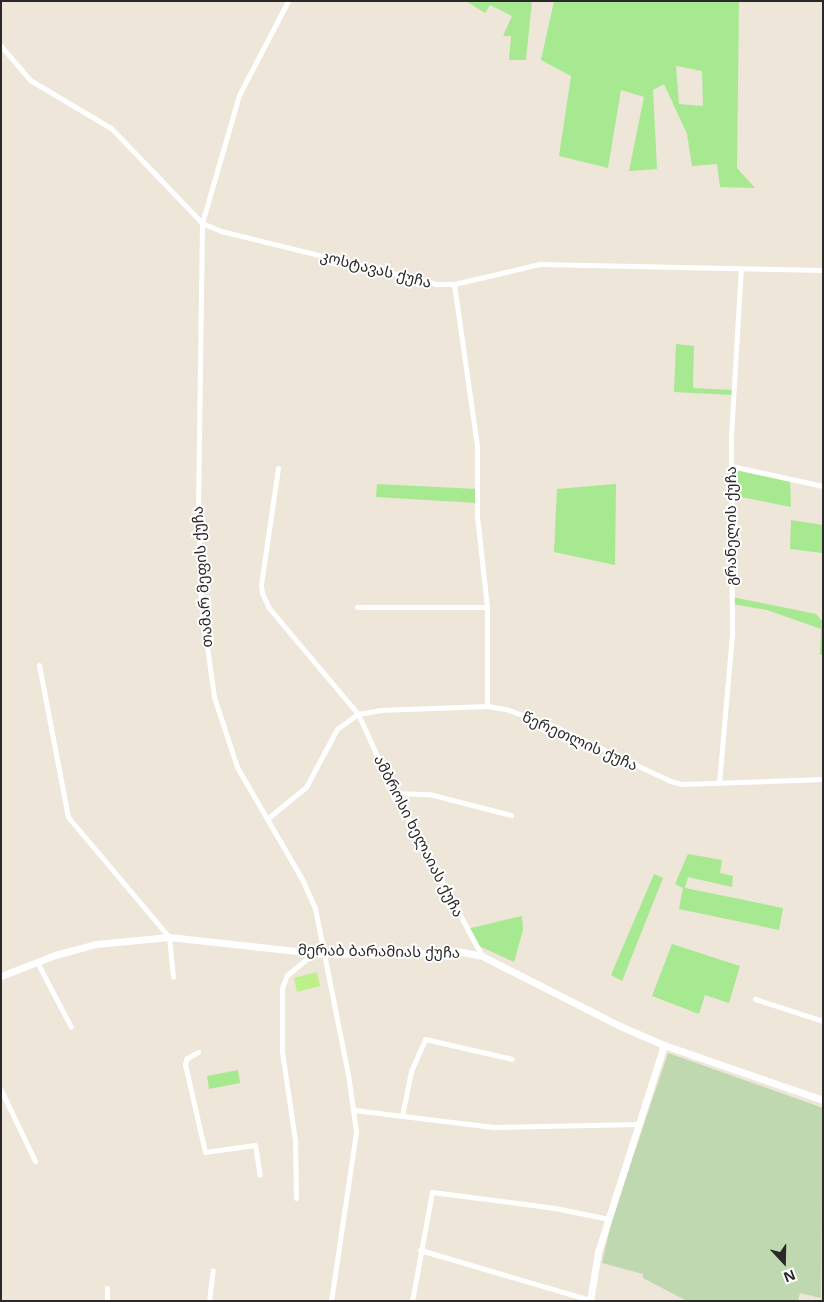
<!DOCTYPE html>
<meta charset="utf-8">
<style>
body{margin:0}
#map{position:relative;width:824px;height:1302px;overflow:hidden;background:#ede6d9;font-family:"Noto Sans","Noto Sans Georgian",sans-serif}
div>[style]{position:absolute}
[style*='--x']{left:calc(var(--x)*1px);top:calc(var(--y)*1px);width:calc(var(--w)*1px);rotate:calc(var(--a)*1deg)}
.green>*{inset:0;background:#a6e990}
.cemetery>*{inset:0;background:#bfd8af}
.pitch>*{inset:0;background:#bcf18b}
.minor>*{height:5px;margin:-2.5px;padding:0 2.5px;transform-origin:2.5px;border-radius:2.5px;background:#fff}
.secondary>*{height:7px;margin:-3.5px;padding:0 3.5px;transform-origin:3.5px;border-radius:3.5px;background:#fff}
span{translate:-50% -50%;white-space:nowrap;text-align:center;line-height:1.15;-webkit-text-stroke:4px #fff;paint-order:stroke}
.street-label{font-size:15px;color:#292929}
.frame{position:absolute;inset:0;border:2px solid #292929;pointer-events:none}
.north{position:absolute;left:759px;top:1237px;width:50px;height:50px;-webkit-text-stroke:4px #fff;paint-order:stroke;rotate:159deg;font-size:14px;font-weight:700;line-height:20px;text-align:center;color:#292929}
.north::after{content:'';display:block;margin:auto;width:18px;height:22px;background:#292929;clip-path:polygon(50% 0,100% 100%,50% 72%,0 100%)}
</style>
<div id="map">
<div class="green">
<i style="clip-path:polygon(466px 1px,532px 1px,526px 60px,509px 60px,511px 36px,503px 36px,512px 16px,490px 5px,485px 13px)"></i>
<i style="clip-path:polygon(evenodd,554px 1px,739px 1px,737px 168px,755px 188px,720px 187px,717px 164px,692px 166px,687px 134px,664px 84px,653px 90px,657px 169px,629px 171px,644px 97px,621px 90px,608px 168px,559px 156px,571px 76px,541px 60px,554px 1px,676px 66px,702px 71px,703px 106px,679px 104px,676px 66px)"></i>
<i style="clip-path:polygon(676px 344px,694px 346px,693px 388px,734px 390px,733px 395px,674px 392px)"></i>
<i style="clip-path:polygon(731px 466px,790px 479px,791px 507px,731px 495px)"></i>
<i style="clip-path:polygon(377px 484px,477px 489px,477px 503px,376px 497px)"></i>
<i style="clip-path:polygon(616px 484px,615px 565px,554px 552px,557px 489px)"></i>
<i style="clip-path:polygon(791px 520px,823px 525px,822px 553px,790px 549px)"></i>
<i style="clip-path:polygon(732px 597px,816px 614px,823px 622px,823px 655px,820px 655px,821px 629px,767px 610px,732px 604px)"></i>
<i style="clip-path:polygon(688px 854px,722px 860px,720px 873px,733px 876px,732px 887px,688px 877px,685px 888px,783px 908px,779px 930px,679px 909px,683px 888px,675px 884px)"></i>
<i style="clip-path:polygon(654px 874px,663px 878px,622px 981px,611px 975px)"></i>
<i style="clip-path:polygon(522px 916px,523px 930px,514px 962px,475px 944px,467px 929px)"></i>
<i style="clip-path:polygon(672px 944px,740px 966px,729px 1003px,705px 995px,699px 1014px,652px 996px)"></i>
<i style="clip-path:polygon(238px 1070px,240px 1083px,209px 1089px,207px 1076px)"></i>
</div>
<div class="cemetery">
<i style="clip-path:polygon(668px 1053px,823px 1108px,821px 1298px,800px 1293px,798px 1301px,687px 1301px,643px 1278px,643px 1274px,602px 1263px,612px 1219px)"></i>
</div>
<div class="pitch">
<i style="clip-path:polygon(317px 972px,320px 986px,297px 992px,294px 978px)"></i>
</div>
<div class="minor">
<i style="--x:288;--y:1;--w:106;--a:117.5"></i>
<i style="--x:239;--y:95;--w:133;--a:106.1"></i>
<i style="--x:202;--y:223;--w:286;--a:90.8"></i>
<i style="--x:198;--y:509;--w:94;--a:88.2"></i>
<i style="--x:201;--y:603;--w:95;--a:82.1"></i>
<i style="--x:214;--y:697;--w:74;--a:71.8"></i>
<i style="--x:237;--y:767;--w:129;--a:59.9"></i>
<i style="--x:302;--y:879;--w:32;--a:66"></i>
<i style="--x:315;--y:908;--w:169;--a:78.8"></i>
<i style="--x:348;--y:1074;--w:59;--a:82.1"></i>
<i style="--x:356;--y:1132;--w:171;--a:98.4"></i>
<i style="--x:1;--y:46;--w:45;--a:49.5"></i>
<i style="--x:30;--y:80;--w:94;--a:30.7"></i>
<i style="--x:111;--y:128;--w:132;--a:46.2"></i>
<i style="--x:202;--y:223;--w:21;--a:23"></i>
<i style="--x:221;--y:231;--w:222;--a:13.8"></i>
<i style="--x:437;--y:284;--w:17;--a:0"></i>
<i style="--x:454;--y:284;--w:88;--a:-13.1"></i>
<i style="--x:540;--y:264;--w:283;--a:1.2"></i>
<i style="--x:454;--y:284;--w:163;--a:81.9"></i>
<i style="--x:477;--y:445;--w:71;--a:90"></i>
<i style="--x:477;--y:516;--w:92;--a:83.7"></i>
<i style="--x:487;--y:607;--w:99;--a:90"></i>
<i style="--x:731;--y:466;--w:94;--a:12.3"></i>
<i style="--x:278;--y:468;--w:118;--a:98.3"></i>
<i style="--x:261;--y:585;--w:8;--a:83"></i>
<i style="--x:262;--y:593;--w:17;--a:65"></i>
<i style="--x:269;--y:608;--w:138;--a:50"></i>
<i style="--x:358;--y:714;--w:87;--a:65.5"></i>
<i style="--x:394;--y:793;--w:185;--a:61.6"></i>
<i style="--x:357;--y:607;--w:130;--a:0"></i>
<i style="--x:39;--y:665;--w:155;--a:79.2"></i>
<i style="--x:68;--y:817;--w:157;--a:49.9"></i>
<i style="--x:169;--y:937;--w:40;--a:84.3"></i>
<i style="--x:719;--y:783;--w:149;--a:-85"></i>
<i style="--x:732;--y:635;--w:200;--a:-90.3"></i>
<i style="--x:731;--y:435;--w:166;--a:-86.6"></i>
<i style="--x:394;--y:793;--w:35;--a:2"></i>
<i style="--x:429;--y:794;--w:85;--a:14.4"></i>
<i style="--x:267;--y:819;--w:50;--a:-39.4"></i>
<i style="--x:306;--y:787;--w:66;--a:-61.9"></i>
<i style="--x:337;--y:729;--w:26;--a:-36"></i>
<i style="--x:358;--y:714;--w:22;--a:-10"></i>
<i style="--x:380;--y:710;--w:107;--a:-2.1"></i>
<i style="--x:487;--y:706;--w:19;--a:9"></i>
<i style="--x:506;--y:709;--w:53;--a:19.8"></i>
<i style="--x:556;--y:727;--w:126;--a:25.3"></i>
<i style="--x:670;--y:781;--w:12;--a:14"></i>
<i style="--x:682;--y:784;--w:141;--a:-2"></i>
<i style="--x:37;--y:962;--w:73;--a:62.4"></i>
<i style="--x:755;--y:999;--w:71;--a:17.9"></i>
<i style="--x:198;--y:1052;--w:13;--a:151"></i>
<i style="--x:187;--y:1058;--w:6;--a:108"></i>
<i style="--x:185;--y:1064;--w:90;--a:77.2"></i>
<i style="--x:205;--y:1152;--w:50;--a:-8"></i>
<i style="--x:255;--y:1145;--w:30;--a:81"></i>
<i style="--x:1;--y:1090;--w:79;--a:64.4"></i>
<i style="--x:354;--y:1110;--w:140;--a:7"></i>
<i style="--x:493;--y:1127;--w:146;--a:-1.2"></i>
<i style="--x:402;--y:1116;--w:46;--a:-78.7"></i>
<i style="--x:411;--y:1071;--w:35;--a:-66"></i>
<i style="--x:425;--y:1039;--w:89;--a:12.9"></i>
<i style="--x:296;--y:1198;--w:58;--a:-91"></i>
<i style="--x:295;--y:1140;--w:89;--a:-98.4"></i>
<i style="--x:282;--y:1052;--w:64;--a:-90"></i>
<i style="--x:282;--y:988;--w:14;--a:-69"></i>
<i style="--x:287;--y:975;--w:35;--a:-39"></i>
<i style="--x:420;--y:1250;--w:177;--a:16.4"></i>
<i style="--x:107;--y:1288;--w:13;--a:90"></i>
<i style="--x:209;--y:1301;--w:31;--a:-83"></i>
<i style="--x:412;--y:1301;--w:111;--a:-79.6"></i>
<i style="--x:432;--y:1192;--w:124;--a:7.4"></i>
<i style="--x:555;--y:1208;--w:55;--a:11.5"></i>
</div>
<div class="secondary">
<i style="--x:1;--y:976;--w:58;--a:-21.3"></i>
<i style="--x:55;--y:955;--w:42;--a:-15"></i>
<i style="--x:96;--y:944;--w:73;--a:-5.5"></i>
<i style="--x:169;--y:937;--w:156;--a:6.3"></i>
<i style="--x:324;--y:954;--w:138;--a:-0.8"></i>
<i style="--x:462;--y:952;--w:20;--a:11"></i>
<i style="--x:482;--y:956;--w:155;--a:26.9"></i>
<i style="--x:620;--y:1026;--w:48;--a:23.4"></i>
<i style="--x:664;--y:1045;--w:168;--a:19.1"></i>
<i style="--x:590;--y:1301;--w:50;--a:-80.7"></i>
<i style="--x:598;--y:1252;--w:217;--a:-72.3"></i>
</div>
<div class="street-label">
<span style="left:376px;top:269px;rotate:14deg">კოსტავას ქუჩა</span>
<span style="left:731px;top:526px;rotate:-90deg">გრანელის ქუჩა</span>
<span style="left:202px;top:577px;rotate:-94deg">თამარ მეფის ქუჩა</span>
<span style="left:580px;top:741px;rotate:24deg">წერეთლის ქუჩა</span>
<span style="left:419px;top:836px;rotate:63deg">ამბროსი ხელაიას ქუჩა</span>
<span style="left:379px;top:951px;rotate:1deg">მერაბ ბარამიას ქუჩა</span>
</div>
<div class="frame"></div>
<div class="north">N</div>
</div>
